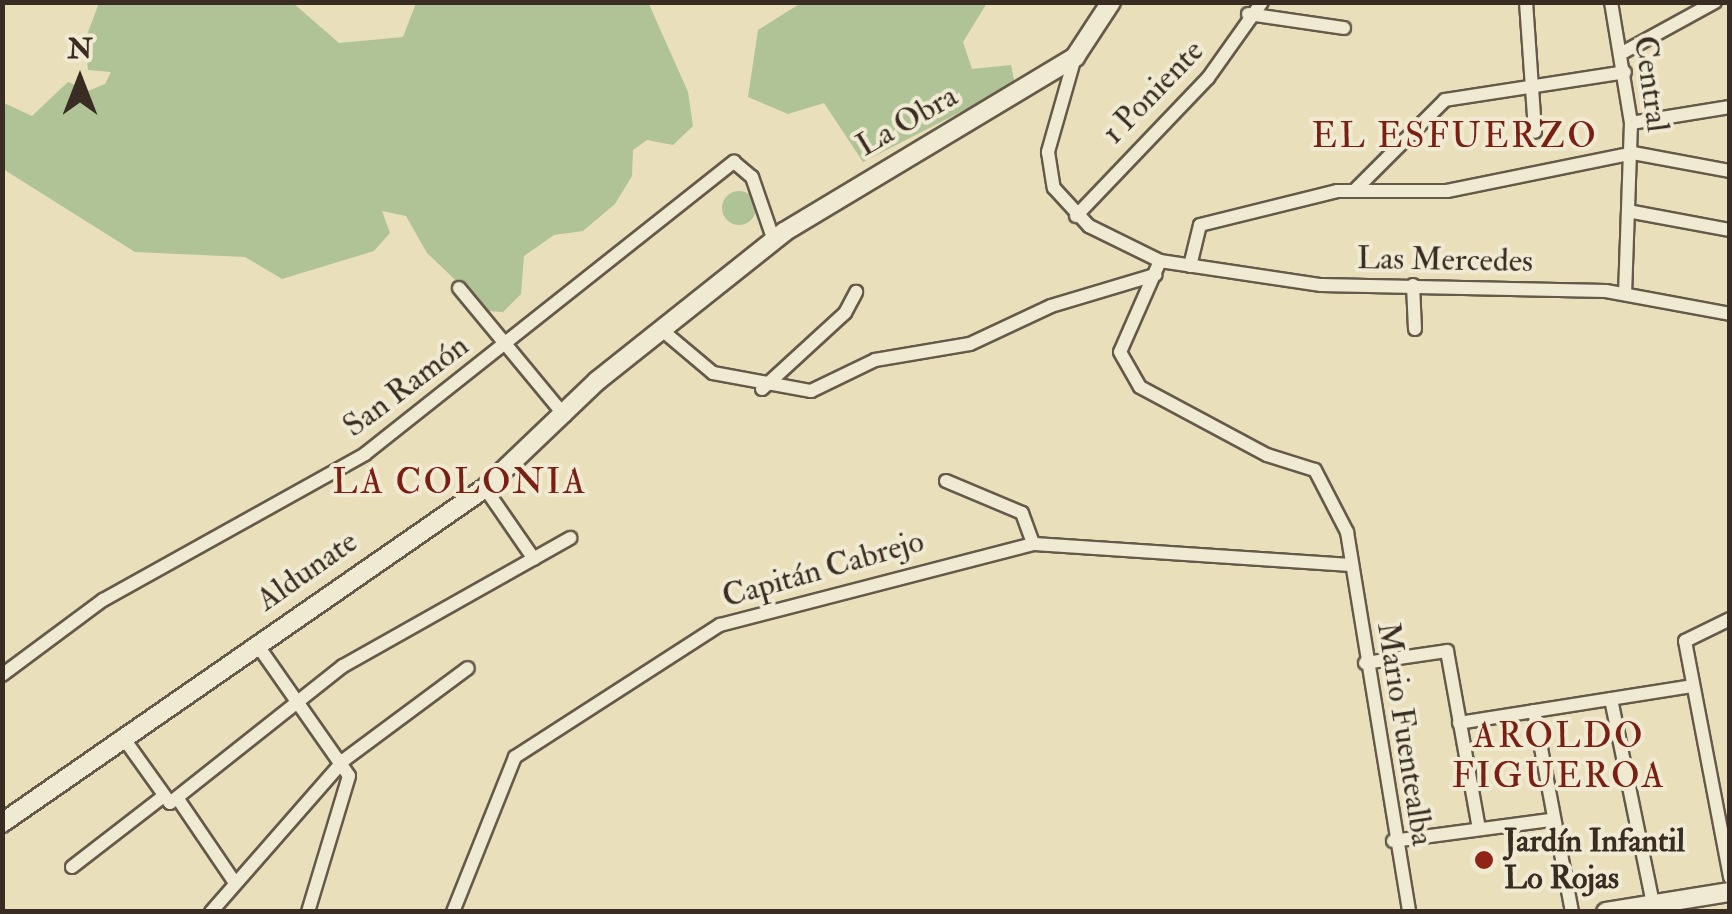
<!DOCTYPE html>
<meta charset="utf-8">
<style>
body{margin:0}
#map{position:relative;width:1732px;height:914px;overflow:hidden;background:#e9dfbb;font-family:"IM FELL Double Pica",serif}
div>[style]{position:absolute}
[style*='--x']{left:calc(var(--x)*1px);top:calc(var(--y)*1px);width:calc(var(--w)*1px);rotate:calc(var(--a)*1deg)}
.green>*{inset:0;background:#b0c396}
.round{border-radius:50%}
.roads{filter:drop-shadow(2px 0 #655a49) drop-shadow(-2px 0 #655a49) drop-shadow(0 2px #655a49) drop-shadow(0 -2px #655a49)}
.street>*{height:12px;margin:-6px;padding:0 6px;transform-origin:6px;border-radius:6px;background:#f1ead3}
.secondary>*{height:18px;margin:-9px;padding:0 9px;transform-origin:9px;border-radius:9px;background:#f1ead3}
.dots>*{width:28px;height:28px;translate:-50% -50%;box-sizing:border-box;border:5px solid #f1ead3;border-radius:50%}
span{translate:-50% -50%;white-space:nowrap;text-align:center;line-height:1.15;-webkit-text-stroke:8px #f1ead3;paint-order:stroke}
.street-label{font-size:32px;color:#392d23}
.poi-label{font-size:32px;color:#392d23;font-weight:700}
.left{translate:0 -50%;text-align:left}
.neighbourhood-label{font-size:35px;color:#7a1f14;letter-spacing:2.5px}
.frame{position:absolute;inset:0;border:5px solid #392d23;pointer-events:none}
.north{position:absolute;left:30px;top:30px;width:100px;height:100px;-webkit-text-stroke:8px #f1ead3;paint-order:stroke;rotate:0deg;font-size:28px;font-weight:700;line-height:40px;text-align:center;color:#392d23}
.north::after{content:'';display:block;margin:auto;width:35px;height:45px;background:#392d23;clip-path:polygon(50% 0,100% 100%,50% 72%,0 100%)}
</style>
<div id="map">
<div class="green">
<i style="clip-path:polygon(648px 2px,688px 92px,693px 126px,673px 145px,647px 140px,633px 150px,632px 176px,615px 204px,583px 231px,554px 235px,524px 256px,521px 294px,503px 312px,488px 311px,427px 253px,406px 216px,382px 211px,390px 233px,374px 251px,282px 279px,245px 257px,135px 252px,3px 169px,2px 102px,32px 116px,68px 82px,88px 91px,105px 84px,111px 72px,88px 70px,85px 40px,99px 3px,293px 3px,339px 43px,403px 37px,416px 3px)"></i>
<i style="clip-path:polygon(801px 3px,987px 3px,963px 42px,972px 69px,1011px 65px,1015px 84px,863px 162px,824px 103px,788px 114px,748px 97px,758px 30px)"></i>
<i class="round" style="left:722px;top:191px;width:34px;height:34px"></i>
</div>
<div class="roads">
<div class="street">
<i style="--x:1526;--y:2;--w:130;--a:86"></i>
<i style="--x:1611;--y:2;--w:123;--a:80.6"></i>
<i style="--x:1631;--y:123;--w:171;--a:92"></i>
<i style="--x:1248;--y:14;--w:97;--a:8.3"></i>
<i style="--x:1622;--y:53;--w:106;--a:-28.7"></i>
<i style="--x:1075;--y:57;--w:99;--a:105.9"></i>
<i style="--x:1048;--y:152;--w:36;--a:81"></i>
<i style="--x:1054;--y:188;--w:52;--a:47.4"></i>
<i style="--x:1089;--y:226;--w:79;--a:26.2"></i>
<i style="--x:1160;--y:261;--w:163;--a:8.5"></i>
<i style="--x:1321;--y:285;--w:285;--a:1.2"></i>
<i style="--x:1606;--y:291;--w:126;--a:10.5"></i>
<i style="--x:1631;--y:123;--w:100;--a:-9.2"></i>
<i style="--x:1355;--y:190;--w:127;--a:-45"></i>
<i style="--x:1445;--y:100;--w:182;--a:-8.8"></i>
<i style="--x:1633;--y:212;--w:99;--a:10.5"></i>
<i style="--x:1076;--y:216;--w:191;--a:-46.3"></i>
<i style="--x:1208;--y:78;--w:93;--a:-54.6"></i>
<i style="--x:1160;--y:261;--w:99;--a:113.7"></i>
<i style="--x:1120;--y:352;--w:40;--a:60.3"></i>
<i style="--x:1140;--y:387;--w:144;--a:28.2"></i>
<i style="--x:1267;--y:455;--w:50;--a:17.4"></i>
<i style="--x:1315;--y:470;--w:70;--a:62.7"></i>
<i style="--x:1347;--y:532;--w:385;--a:80.7"></i>
<i style="--x:1190;--y:266;--w:42;--a:-76.3"></i>
<i style="--x:1200;--y:225;--w:141;--a:-13.9"></i>
<i style="--x:1337;--y:191;--w:110;--a:0"></i>
<i style="--x:1447;--y:191;--w:190;--a:-11.5"></i>
<i style="--x:1633;--y:153;--w:99;--a:10.5"></i>
<i style="--x:1413;--y:285;--w:44;--a:87.4"></i>
<i style="--x:459;--y:288;--w:166;--a:50.4"></i>
<i style="--x:663;--y:331;--w:65;--a:40"></i>
<i style="--x:713;--y:373;--w:100;--a:10.4"></i>
<i style="--x:811;--y:391;--w:71;--a:-25.8"></i>
<i style="--x:875;--y:360;--w:96;--a:-9.6"></i>
<i style="--x:970;--y:344;--w:89;--a:-25.1"></i>
<i style="--x:1051;--y:306;--w:109;--a:-16.6"></i>
<i style="--x:762;--y:389;--w:113;--a:-42.5"></i>
<i style="--x:845;--y:313;--w:24;--a:-62"></i>
<i style="--x:946;--y:481;--w:82;--a:22.8"></i>
<i style="--x:1022;--y:513;--w:33;--a:70"></i>
<i style="--x:485;--y:488;--w:86;--a:55.4"></i>
<i style="--x:1730;--y:619;--w:50;--a:153.9"></i>
<i style="--x:1685;--y:641;--w:241;--a:79.2"></i>
<i style="--x:256;--y:643;--w:162;--a:55"></i>
<i style="--x:349;--y:776;--w:142;--a:106.8"></i>
<i style="--x:1365;--y:663;--w:83;--a:-8.3"></i>
<i style="--x:1447;--y:651;--w:180;--a:79.8"></i>
<i style="--x:2;--y:675;--w:126;--a:-36.6"></i>
<i style="--x:103;--y:600;--w:300;--a:-29.1"></i>
<i style="--x:365;--y:454;--w:471;--a:-38.4"></i>
<i style="--x:734;--y:162;--w:23;--a:40"></i>
<i style="--x:752;--y:177;--w:68;--a:71"></i>
<i style="--x:1611;--y:699;--w:209;--a:78.4"></i>
<i style="--x:1534;--y:711;--w:205;--a:79.3"></i>
<i style="--x:1459;--y:723;--w:236;--a:-9"></i>
<i style="--x:122;--y:736;--w:82;--a:54.4"></i>
<i style="--x:170;--y:803;--w:221;--a:-38.4"></i>
<i style="--x:343;--y:666;--w:261;--a:-29.4"></i>
<i style="--x:178;--y:799;--w:102;--a:55.8"></i>
<i style="--x:1393;--y:841;--w:158;--a:-7.6"></i>
<i style="--x:72;--y:867;--w:116;--a:-37.7"></i>
<i style="--x:211;--y:912;--w:202;--a:-48.8"></i>
<i style="--x:344;--y:760;--w:154;--a:-36.6"></i>
<i style="--x:453;--y:912;--w:167;--a:-68.2"></i>
<i style="--x:515;--y:757;--w:244;--a:-32.8"></i>
<i style="--x:720;--y:625;--w:323;--a:-14.5"></i>
<i style="--x:1033;--y:544;--w:316;--a:3.8"></i>
</div>
<div class="secondary">
<i style="--x:2;--y:823;--w:588;--a:-34.74"></i>
<i style="--x:485;--y:488;--w:155;--a:-43.7"></i>
<i style="--x:597;--y:381;--w:239;--a:-38.5"></i>
<i style="--x:784;--y:232;--w:340;--a:-31"></i>
<i style="--x:1075;--y:57;--w:66;--a:-56.8"></i>
<i style="--x:1606;--y:912;--w:126;--a:-9.2"></i>
</div>
</div>
<div class="dots">
<i style="left:1484px;top:860px;background:#8f2418"></i>
</div>
<div class="street-label">
<span style="left:1651px;top:84px;rotate:82deg">Central</span>
<span style="left:1153px;top:92px;rotate:-46deg">1 Poniente</span>
<span style="left:907px;top:121px;rotate:-30deg">La Obra</span>
<span style="left:1445px;top:260px;rotate:1deg">Las Mercedes</span>
<span style="left:406px;top:386px;rotate:-37deg">San Ramón</span>
<span style="left:823px;top:569px;rotate:-16deg">Capitán Cabrejo</span>
<span style="left:307px;top:571px;rotate:-35deg">Aldunate</span>
<span style="left:1405px;top:734px;rotate:81deg">Mario Fuentealba</span>
</div>
<div class="poi-label">
<span class="left" style="left:1504px;top:860px">Jardín Infantil<br>Lo Rojas</span>
</div>
<div class="neighbourhood-label">
<span style="left:1455px;top:136px">EL ESFUERZO</span>
<span style="left:460px;top:482px">LA COLONIA</span>
<span style="left:1559px;top:756px">AROLDO<br>FIGUEROA</span>
</div>
<div class="frame"></div>
<div class="north">N</div>
</div>
